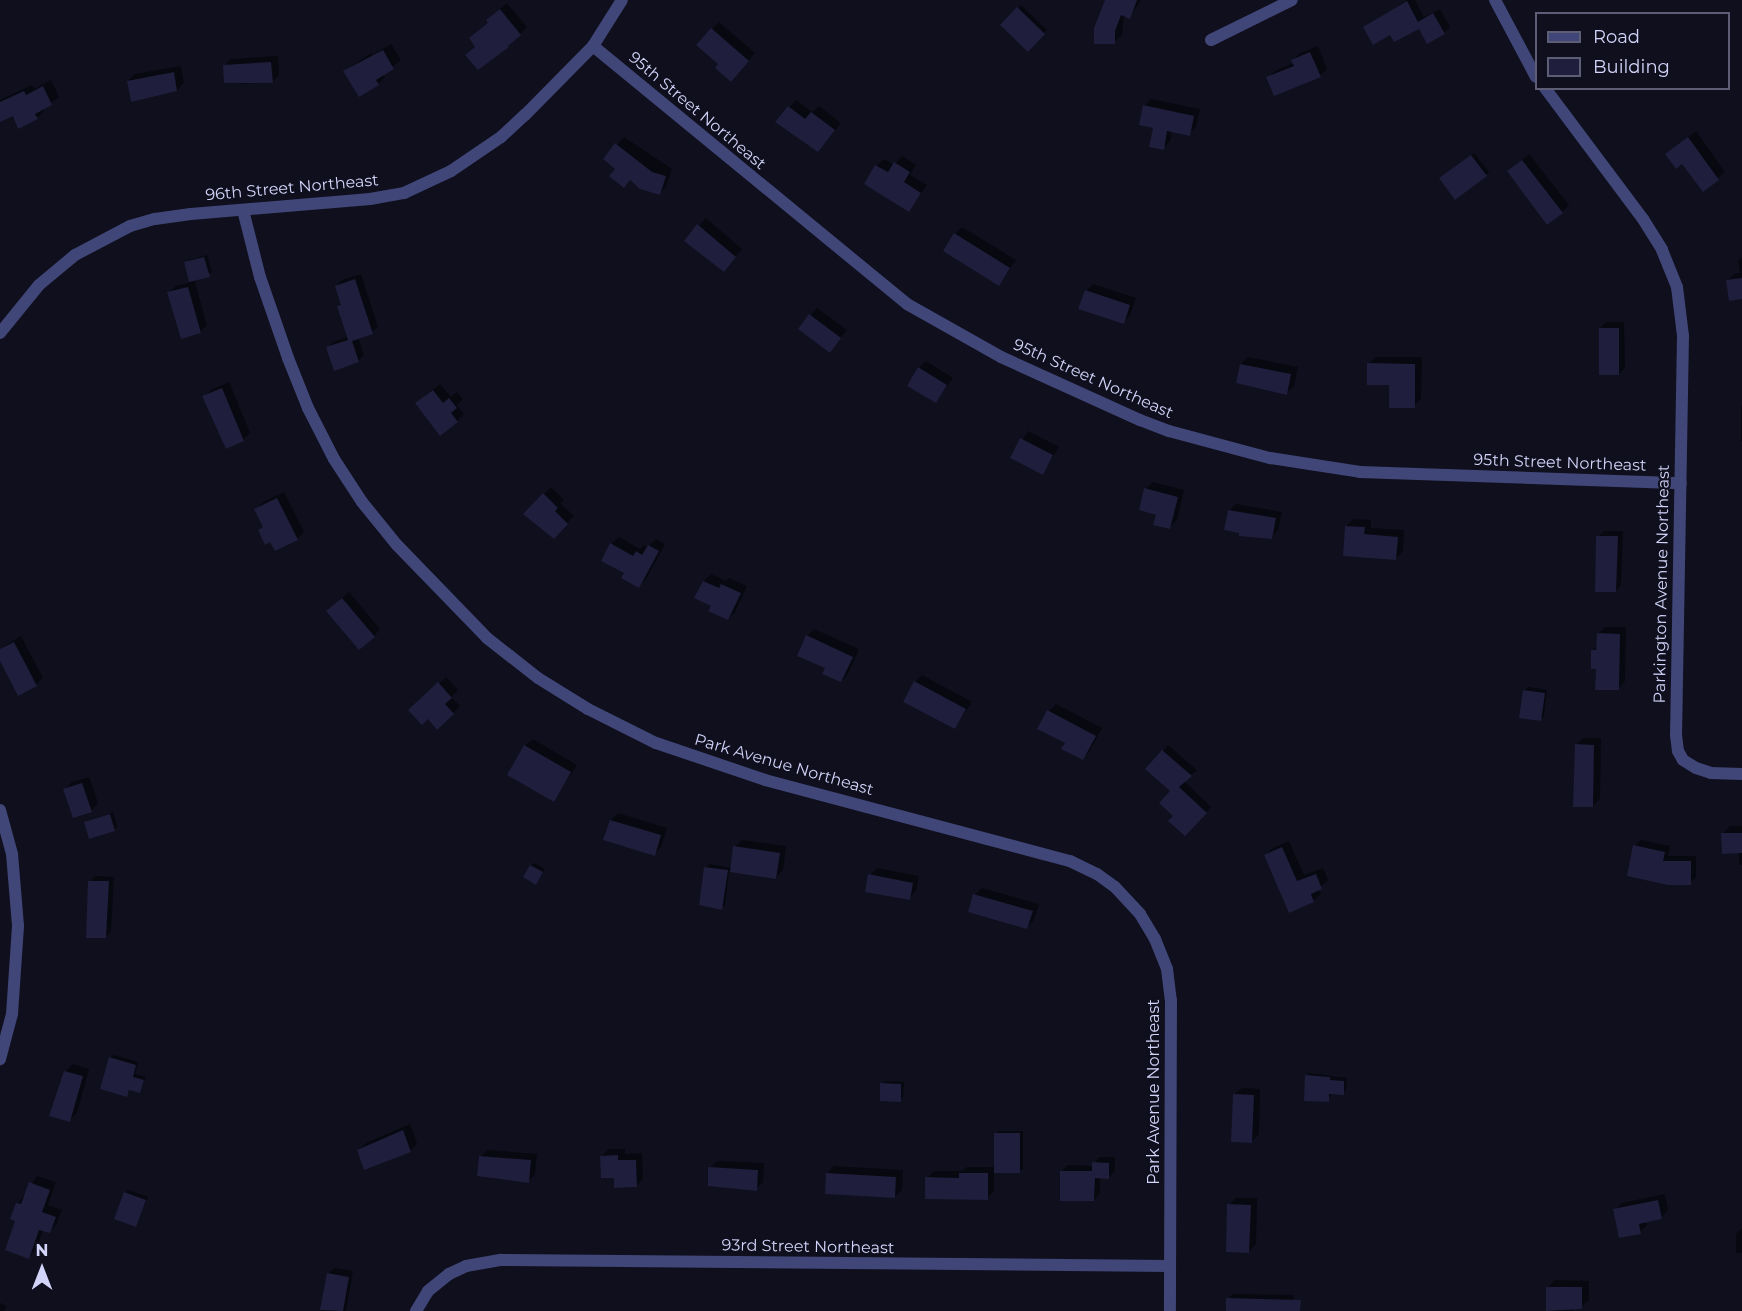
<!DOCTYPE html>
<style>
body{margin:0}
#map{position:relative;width:1742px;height:1311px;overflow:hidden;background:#0f0f1e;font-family:Montserrat,sans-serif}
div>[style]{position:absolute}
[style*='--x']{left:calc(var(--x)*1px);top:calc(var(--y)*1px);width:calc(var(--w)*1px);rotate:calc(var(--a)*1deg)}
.shadow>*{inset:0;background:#0007}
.building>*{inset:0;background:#1f1e3c}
.street>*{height:12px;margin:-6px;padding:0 6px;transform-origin:6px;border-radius:6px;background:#404677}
span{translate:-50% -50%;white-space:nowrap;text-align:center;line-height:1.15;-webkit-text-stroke:4.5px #0f0f1e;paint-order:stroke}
.street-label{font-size:16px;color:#d2d4f9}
.legend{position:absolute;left:1535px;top:12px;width:195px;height:78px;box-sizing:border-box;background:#0f0f1e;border:2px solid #5d5e76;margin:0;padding:8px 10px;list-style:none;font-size:18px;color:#d2d4f9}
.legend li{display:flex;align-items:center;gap:12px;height:30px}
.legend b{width:30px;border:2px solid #5d5e76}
.north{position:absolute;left:12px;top:1239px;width:60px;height:60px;-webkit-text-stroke:4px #0f0f1e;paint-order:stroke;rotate:0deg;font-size:16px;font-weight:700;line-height:24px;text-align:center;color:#d2d4f9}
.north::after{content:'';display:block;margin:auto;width:21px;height:27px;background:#d2d4f9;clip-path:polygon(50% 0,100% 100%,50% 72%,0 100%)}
</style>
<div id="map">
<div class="shadow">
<i style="clip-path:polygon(1106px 0,1141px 0,1130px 17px,1124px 15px,1122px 35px,1114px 42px)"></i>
<i style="clip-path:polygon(1407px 0,1415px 0,1424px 17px,1440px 9px,1450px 27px,1444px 33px,1419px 27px,1391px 33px,1365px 28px)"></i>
<i style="clip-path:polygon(507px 3px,527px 27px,508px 46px,478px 68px,477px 46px,495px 13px)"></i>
<i style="clip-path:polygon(1021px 5px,1047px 30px,1028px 50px,1002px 25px)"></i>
<i style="clip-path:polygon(719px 22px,755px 53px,738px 73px,712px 29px)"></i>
<i style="clip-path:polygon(391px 44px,401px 60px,383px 74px,385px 77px,378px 84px,345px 71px,371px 53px,372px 55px)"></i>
<i style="clip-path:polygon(1318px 46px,1327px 69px,1320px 76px,1268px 78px,1275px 71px,1294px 63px,1293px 60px,1300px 53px)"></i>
<i style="clip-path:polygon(278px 56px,279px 75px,272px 82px,241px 84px,224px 66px,231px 59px)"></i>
<i style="clip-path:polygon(181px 66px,184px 83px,177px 90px,128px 81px,135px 74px)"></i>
<i style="clip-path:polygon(51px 80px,59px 97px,43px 108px,44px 111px,37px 118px,13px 114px,0 120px,0 100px,32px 85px,34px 89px)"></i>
<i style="clip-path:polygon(1151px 99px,1200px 109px,1196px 127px,1189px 134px,1172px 131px,1170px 141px,1163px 148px,1144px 106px)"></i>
<i style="clip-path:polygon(796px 100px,812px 112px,819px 106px,841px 123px,825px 143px,777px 121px)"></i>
<i style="clip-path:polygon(1696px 131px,1725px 172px,1703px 190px,1683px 162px,1667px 154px)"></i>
<i style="clip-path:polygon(624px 137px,672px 169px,666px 187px,659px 194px,605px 158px)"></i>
<i style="clip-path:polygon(1474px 153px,1489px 172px,1486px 175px,1444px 176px)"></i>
<i style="clip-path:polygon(1529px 154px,1569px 205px,1562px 212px,1509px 171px)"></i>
<i style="clip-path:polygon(902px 156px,916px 165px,910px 175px,927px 185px,909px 210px,877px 166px,884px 159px,894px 165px)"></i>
<i style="clip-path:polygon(706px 218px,742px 249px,724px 270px,686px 241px)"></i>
<i style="clip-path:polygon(962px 227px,1016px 260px,999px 284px,955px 234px)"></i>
<i style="clip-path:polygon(207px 255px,212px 272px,194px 279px,207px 325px,200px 332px,169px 293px,176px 286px,191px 282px,186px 263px,189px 260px)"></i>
<i style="clip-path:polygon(1742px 257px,1742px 297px,1727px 281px,1734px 274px,1740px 273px,1738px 261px)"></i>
<i style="clip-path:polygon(361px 274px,378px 327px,372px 332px,358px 337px,364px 355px,358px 361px,328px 347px,333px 342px,348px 337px,339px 307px,342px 303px,336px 286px,342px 280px)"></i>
<i style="clip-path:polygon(1093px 284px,1136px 298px,1130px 315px,1123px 323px,1086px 291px)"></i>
<i style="clip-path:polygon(817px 308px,847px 330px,830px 351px,800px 329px)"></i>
<i style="clip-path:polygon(1606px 322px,1624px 322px,1625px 368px,1619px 374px,1600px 328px)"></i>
<i style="clip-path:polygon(1248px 357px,1298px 367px,1294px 386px,1287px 393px,1241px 364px)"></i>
<i style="clip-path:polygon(1376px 357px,1422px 357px,1421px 399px,1414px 406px,1369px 364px)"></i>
<i style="clip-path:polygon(926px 361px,953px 378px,936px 401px,919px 368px)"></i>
<i style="clip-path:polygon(229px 382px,250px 433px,243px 440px,204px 397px,211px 390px)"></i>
<i style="clip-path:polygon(440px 384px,451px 397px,457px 392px,463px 399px,457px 405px,464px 414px,457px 421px,424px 396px)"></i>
<i style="clip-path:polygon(1742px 405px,1742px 441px,1741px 441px,1741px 406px)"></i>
<i style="clip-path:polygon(1028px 431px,1059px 447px,1043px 473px,1012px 457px)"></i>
<i style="clip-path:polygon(1153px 482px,1184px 490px,1177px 520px,1170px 527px,1158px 513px,1145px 489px)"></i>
<i style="clip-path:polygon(551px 487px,564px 500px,560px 503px,574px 516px,554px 536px,525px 514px)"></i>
<i style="clip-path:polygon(284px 492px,304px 532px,297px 539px,264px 526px,256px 509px,263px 502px)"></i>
<i style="clip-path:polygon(1236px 504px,1282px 512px,1278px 530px,1271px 537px,1229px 511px)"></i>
<i style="clip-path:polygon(1354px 519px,1371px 520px,1371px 528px,1404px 530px,1403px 551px,1396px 558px,1346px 526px)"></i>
<i style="clip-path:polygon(1604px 531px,1623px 531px,1621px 585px,1616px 591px,1598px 537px)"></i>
<i style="clip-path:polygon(619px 537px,640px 549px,644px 545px,648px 547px,656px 539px,665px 544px,646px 579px,639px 586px,611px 544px)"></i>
<i style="clip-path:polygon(711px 574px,726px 581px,729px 578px,747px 586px,735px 612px,728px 619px,713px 605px,704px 581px)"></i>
<i style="clip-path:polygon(349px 592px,380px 629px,374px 636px,335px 604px)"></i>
<i style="clip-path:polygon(1605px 627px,1626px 627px,1625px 681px,1618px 689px,1597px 667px,1593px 650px,1598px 645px,1598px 634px)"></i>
<i style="clip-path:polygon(814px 629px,859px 649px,848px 674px,841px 681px,807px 636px)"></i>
<i style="clip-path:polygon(21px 636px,43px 678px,36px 685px,0 658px,0 649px)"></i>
<i style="clip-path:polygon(922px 675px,972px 702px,955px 728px,915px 682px)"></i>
<i style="clip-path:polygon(446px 677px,458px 690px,451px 697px,460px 706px,453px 713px,417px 703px)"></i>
<i style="clip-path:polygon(1528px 687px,1547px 690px,1544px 716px,1540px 719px,1525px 690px)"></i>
<i style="clip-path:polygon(1056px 704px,1102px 728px,1089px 752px,1082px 759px,1049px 711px)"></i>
<i style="clip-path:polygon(1583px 738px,1601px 738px,1600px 798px,1593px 806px,1576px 745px)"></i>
<i style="clip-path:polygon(533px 739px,577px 765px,553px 800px,525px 746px)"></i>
<i style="clip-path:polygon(1168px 745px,1197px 770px,1184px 781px,1211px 807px,1185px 834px,1175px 816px,1163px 751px)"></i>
<i style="clip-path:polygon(89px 777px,98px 803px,91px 811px,65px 789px,72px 782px)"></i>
<i style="clip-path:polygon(113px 812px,117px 827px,114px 830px,85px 823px)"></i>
<i style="clip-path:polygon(618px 813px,667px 828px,661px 847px,654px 854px,611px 820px)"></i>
<i style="clip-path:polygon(1730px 826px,1742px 826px,1742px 865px,1739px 865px,1739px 852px,1723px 834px)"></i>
<i style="clip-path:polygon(742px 840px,786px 846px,783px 870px,776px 877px,729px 871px,725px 905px,721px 908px,706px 868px,709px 864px,732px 868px,735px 847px)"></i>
<i style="clip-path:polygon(1641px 840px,1670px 846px,1668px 856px,1696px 856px,1696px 877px,1690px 883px,1635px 846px)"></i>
<i style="clip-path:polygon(1289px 841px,1304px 875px,1323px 868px,1328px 880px,1318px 889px,1321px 894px,1313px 901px,1266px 855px,1273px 848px)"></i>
<i style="clip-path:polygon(534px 863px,545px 869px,536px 883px,531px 866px)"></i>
<i style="clip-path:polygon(877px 868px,919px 876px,916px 891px,909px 898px,870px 875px)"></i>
<i style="clip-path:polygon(95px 876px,114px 877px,111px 931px,106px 937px,90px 882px)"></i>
<i style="clip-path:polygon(982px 888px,1039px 904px,1034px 920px,1027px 927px,975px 895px)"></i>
<i style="clip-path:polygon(114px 1055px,138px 1062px,135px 1074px,146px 1077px,139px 1092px,131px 1089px,127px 1095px,110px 1058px)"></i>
<i style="clip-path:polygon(73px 1064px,89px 1069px,77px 1113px,70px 1120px,66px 1071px)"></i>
<i style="clip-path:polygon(1309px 1073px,1347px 1078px,1346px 1090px,1343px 1093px,1332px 1093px,1328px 1100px,1306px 1076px)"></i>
<i style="clip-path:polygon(885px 1081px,904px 1082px,903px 1097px,900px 1100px,882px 1084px)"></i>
<i style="clip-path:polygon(1242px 1088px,1260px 1089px,1259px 1134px,1252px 1141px,1234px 1095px)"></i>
<i style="clip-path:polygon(410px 1124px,417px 1144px,410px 1151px,359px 1150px,366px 1143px)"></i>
<i style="clip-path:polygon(999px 1131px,1023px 1131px,1023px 1168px,1020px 1171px,994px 1171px,994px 1191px,987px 1198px,927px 1178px,934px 1171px,962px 1171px,967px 1167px,995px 1167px,995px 1134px)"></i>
<i style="clip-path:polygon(609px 1149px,625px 1149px,625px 1154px,642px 1153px,643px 1179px,636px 1186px,615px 1176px,602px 1156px)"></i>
<i style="clip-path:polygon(487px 1150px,537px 1154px,535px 1174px,528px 1182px,494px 1179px,480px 1157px)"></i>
<i style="clip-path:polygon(1099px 1157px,1115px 1157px,1115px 1171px,1109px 1177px,1100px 1177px,1100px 1193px,1094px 1200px,1062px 1171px,1068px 1165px,1093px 1166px)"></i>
<i style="clip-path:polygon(717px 1161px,764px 1163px,763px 1182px,756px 1189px,724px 1188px,710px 1168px)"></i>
<i style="clip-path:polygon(834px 1166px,903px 1170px,902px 1190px,895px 1197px,827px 1173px)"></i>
<i style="clip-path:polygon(37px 1176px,56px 1182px,48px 1205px,62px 1210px,56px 1225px,49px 1232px,43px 1230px,36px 1250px,29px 1257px,17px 1220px,18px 1204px)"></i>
<i style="clip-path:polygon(128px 1190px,148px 1197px,135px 1226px,125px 1193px)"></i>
<i style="clip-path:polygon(1665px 1194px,1668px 1210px,1661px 1218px,1646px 1221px,1647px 1225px,1640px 1232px,1615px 1210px,1622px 1203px)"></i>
<i style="clip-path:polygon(1236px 1198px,1257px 1198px,1256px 1244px,1249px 1251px,1229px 1205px)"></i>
<i style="clip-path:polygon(1742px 1228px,1742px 1253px,1736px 1253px,1736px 1234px)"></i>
<i style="clip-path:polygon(334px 1268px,353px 1271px,346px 1311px,321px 1311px,328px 1274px)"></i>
<i style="clip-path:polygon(1555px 1280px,1589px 1281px,1589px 1300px,1581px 1307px,1573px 1307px,1573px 1311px,1547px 1311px,1548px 1287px)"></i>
<i style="clip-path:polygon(1233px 1294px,1294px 1295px,1293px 1311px,1228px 1311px,1228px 1299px)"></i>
<i style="clip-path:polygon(0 1303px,7px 1306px,4px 1311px,0 1311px)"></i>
</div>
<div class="building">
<i style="clip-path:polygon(1105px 0,1137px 0,1130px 19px,1121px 15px,1115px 31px,1115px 44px,1094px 44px,1094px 28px)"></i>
<i style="clip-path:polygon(1407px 1px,1418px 22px,1433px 13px,1445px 34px,1427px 44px,1419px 29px,1394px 42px,1390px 35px,1373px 45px,1363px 27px)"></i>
<i style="clip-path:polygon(1017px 7px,1045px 34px,1028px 52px,1000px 25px)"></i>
<i style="clip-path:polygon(500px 9px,521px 35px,508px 46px,509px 47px,478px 70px,465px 55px,475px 47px,469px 38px,488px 23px,486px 20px)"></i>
<i style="clip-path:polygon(711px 28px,749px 61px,731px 82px,715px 68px,718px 64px,696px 45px)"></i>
<i style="clip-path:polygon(383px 50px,394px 69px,376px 80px,379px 85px,359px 97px,343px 71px)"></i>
<i style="clip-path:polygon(1310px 52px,1321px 77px,1274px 96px,1266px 77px,1294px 66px,1291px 60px)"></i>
<i style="clip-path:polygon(271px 62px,273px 83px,224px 83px,223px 65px)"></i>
<i style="clip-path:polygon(174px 72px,177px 91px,131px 102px,127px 81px)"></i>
<i style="clip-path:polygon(43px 86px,52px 105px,35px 114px,38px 119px,18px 129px,13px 116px,0 122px,0 102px,24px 91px,26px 95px)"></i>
<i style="clip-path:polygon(1143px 105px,1194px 116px,1190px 136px,1167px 131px,1164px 150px,1149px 147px,1153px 128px,1139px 125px)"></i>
<i style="clip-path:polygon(788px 106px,805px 119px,811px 112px,835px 130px,818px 152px,775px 122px)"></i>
<i style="clip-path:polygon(1688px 137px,1719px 180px,1703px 192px,1682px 164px,1676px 169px,1665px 154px)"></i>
<i style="clip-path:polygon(615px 143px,652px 172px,666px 176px,660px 195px,640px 189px,630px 180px,624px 188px,609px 176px,615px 169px,603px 159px)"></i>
<i style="clip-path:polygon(1471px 155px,1487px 176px,1455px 200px,1439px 178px)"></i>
<i style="clip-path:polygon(1522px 160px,1563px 213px,1547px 225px,1507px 171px)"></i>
<i style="clip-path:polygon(894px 162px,910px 172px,904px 182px,921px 193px,909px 212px,864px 184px,875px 165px,888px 172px)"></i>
<i style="clip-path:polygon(697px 224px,736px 257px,724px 272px,684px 241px)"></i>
<i style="clip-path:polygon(954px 233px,1010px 268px,999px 286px,943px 251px)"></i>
<i style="clip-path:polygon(204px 257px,210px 277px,189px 282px,184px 262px)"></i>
<i style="clip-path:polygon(1742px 278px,1742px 299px,1729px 301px,1726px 280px)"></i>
<i style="clip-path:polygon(355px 279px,373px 334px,352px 341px,359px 362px,334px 371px,326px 347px,348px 340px,337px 306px,341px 305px,335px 286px)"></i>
<i style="clip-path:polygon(188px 287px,201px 333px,181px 339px,167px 292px)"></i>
<i style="clip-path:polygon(1085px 290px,1130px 305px,1124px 324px,1078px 309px)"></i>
<i style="clip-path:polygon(809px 314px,841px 338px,830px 353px,798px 329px)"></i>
<i style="clip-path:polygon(1599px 328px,1619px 328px,1619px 375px,1599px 375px)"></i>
<i style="clip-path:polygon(1367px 363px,1415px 364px,1415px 408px,1389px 408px,1389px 385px,1367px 385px)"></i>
<i style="clip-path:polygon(1240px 364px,1291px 374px,1287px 395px,1236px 383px)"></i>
<i style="clip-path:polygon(918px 367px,947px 385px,936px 403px,907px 386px)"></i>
<i style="clip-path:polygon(222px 388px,244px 441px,226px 449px,202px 396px)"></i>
<i style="clip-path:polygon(433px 390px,443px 403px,449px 398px,457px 408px,451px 413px,458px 422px,440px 436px,415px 403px)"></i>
<i style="clip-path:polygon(1020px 438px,1053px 455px,1043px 475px,1010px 458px)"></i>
<i style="clip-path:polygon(1144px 488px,1178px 497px,1170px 529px,1153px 525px,1156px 515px,1139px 510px)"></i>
<i style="clip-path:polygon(543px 493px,558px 508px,555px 511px,568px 524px,554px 539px,523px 514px)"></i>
<i style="clip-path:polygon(277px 498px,298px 540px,275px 551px,270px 542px,265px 545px,258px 530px,263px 527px,254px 509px)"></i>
<i style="clip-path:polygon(1228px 510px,1276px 518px,1272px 539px,1239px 536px,1239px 533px,1224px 530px)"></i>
<i style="clip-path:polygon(1345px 526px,1365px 527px,1364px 534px,1398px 537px,1396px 560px,1343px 556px)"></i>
<i style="clip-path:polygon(1596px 536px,1618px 536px,1616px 592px,1595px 592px)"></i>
<i style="clip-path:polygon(610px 543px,633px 556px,636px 551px,642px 555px,648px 545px,659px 551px,639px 588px,621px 578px,624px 573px,601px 561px)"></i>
<i style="clip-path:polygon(703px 581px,719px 588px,721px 584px,741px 593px,728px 620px,708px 611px,711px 606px,694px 598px)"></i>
<i style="clip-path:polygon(342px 598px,375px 637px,359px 650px,326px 611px)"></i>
<i style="clip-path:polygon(1597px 633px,1620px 634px,1619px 690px,1595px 690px,1596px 669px,1591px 669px,1591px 650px,1596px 650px)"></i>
<i style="clip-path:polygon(806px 635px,853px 657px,841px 682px,822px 674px,825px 668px,797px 656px)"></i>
<i style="clip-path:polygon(14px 642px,37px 686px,18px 696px,0 661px,0 649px)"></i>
<i style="clip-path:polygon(914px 681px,966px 709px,955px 729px,903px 702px)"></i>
<i style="clip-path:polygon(438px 682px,452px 698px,445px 704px,454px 714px,437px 730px,428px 719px,422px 725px,408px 710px)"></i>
<i style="clip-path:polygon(1523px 690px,1545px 693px,1541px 721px,1519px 718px)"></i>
<i style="clip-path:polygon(1047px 710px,1096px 736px,1083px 760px,1061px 749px,1065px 743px,1037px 729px)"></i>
<i style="clip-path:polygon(1575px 744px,1594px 745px,1593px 807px,1573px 807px)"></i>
<i style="clip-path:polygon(524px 745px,571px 772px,554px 802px,507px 775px)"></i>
<i style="clip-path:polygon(1162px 750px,1192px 776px,1179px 787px,1207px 813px,1185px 836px,1168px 821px,1173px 816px,1159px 803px,1170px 791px,1145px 769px)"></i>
<i style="clip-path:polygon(82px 783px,92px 812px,73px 818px,63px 789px)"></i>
<i style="clip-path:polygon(110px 814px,115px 831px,89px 839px,84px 822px)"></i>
<i style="clip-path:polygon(610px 820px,661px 835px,655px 856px,603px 840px)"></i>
<i style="clip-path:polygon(1721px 833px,1742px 833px,1742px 853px,1722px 854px)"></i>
<i style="clip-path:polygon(1633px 845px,1665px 852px,1663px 861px,1691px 861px,1691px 885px,1668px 885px,1627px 876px)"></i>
<i style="clip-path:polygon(733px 846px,780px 853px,776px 879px,730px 872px)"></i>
<i style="clip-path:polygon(1282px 847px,1297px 881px,1316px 874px,1322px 889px,1311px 894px,1314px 902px,1289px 913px,1264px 855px)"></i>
<i style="clip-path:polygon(530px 865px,543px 872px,536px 885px,523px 877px)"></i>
<i style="clip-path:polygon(704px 867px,728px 870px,722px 910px,699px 905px)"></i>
<i style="clip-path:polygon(868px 874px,913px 883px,910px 900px,865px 892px)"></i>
<i style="clip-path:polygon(88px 881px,109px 881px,106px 938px,86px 938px)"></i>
<i style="clip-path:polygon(973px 894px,1033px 911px,1027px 929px,968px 912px)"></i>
<i style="clip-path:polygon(109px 1057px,136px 1065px,133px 1077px,144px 1080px,140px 1093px,129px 1090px,127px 1097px,100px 1089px)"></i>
<i style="clip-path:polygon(64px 1071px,83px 1076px,70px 1122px,49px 1116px)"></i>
<i style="clip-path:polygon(1305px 1075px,1330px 1077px,1330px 1080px,1344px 1081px,1344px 1095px,1329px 1094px,1329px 1102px,1304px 1101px)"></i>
<i style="clip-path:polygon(880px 1083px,901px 1084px,901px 1102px,880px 1101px)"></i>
<i style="clip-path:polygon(1233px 1094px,1254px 1095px,1252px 1143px,1231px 1142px)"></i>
<i style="clip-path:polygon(403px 1130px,411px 1152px,364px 1170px,357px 1150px)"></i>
<i style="clip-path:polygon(994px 1133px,1020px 1133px,1020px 1173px,994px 1173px)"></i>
<i style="clip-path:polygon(618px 1155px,618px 1160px,636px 1160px,637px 1187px,614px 1188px,614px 1178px,601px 1178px,600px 1156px)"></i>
<i style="clip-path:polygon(479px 1156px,531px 1160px,529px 1183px,477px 1176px)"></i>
<i style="clip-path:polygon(1092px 1162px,1109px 1163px,1109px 1179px,1095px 1178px,1094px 1201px,1060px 1201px,1060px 1171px,1092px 1171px)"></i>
<i style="clip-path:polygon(708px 1167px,758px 1170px,757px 1191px,708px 1186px)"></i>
<i style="clip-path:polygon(826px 1173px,896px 1177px,895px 1198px,825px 1194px)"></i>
<i style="clip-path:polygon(959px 1173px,988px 1173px,988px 1200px,925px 1199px,925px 1177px,959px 1178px)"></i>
<i style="clip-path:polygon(29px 1182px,50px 1190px,42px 1212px,56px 1217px,50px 1233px,39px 1230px,29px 1259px,5px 1250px,15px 1221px,10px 1219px,16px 1203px,21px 1204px)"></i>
<i style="clip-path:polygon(124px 1192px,146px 1200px,136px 1227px,114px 1219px)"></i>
<i style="clip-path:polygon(1658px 1200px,1662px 1219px,1639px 1224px,1641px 1234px,1619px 1238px,1613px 1209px)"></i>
<i style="clip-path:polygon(1227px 1204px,1251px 1205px,1249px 1253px,1226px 1252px)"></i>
<i style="clip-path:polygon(327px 1273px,349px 1277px,343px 1311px,320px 1310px)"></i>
<i style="clip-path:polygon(1546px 1287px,1582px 1287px,1582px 1309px,1546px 1311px)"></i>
<i style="clip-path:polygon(1226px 1298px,1301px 1300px,1300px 1311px,1226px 1311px)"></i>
</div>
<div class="street">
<i style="--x:1495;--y:0;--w:87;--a:62"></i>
<i style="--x:1211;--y:40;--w:90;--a:-26.3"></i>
<i style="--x:593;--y:46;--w:406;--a:39.4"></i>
<i style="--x:907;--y:304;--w:108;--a:29.4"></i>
<i style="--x:1001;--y:357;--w:153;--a:24.4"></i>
<i style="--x:1140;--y:420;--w:31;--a:21"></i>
<i style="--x:1169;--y:431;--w:105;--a:15"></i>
<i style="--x:1270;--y:458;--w:91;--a:8.8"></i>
<i style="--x:1360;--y:472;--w:321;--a:2"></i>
<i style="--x:1545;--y:88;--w:164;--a:53.2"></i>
<i style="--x:1643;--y:219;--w:36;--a:58"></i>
<i style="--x:1662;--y:250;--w:40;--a:68"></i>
<i style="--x:1677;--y:287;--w:49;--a:83"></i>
<i style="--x:1683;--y:336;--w:399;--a:91"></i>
<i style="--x:1676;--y:735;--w:16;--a:83"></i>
<i style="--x:1678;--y:751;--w:10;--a:61"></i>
<i style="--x:1683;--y:760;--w:15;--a:32"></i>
<i style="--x:1696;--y:768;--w:16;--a:18"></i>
<i style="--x:1711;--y:773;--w:31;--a:2"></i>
<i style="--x:243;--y:210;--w:69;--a:75.8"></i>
<i style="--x:260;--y:277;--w:86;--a:70.9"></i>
<i style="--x:288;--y:358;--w:54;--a:68.2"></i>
<i style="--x:308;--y:408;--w:57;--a:63"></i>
<i style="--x:334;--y:459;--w:51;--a:56.9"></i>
<i style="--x:362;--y:502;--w:55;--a:50.9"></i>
<i style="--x:397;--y:545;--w:129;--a:45.9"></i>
<i style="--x:487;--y:638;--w:65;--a:38.1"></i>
<i style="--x:538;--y:678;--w:59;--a:31.8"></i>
<i style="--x:588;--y:709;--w:76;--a:26.6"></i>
<i style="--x:656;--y:743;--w:115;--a:18.7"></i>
<i style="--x:765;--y:780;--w:316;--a:14.9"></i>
<i style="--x:1070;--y:861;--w:30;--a:26"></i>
<i style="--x:1097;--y:874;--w:22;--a:36"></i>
<i style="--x:1115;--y:887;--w:37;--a:47"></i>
<i style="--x:1140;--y:914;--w:29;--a:59"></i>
<i style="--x:1155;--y:939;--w:32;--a:68"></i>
<i style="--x:1167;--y:969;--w:31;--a:83"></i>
<i style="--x:1171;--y:1000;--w:311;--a:90.2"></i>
<i style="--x:0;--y:333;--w:62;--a:-50.9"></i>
<i style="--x:39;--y:285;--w:47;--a:-39.8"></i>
<i style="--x:75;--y:255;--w:62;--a:-27.8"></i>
<i style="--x:130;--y:226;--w:26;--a:-16"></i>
<i style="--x:155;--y:219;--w:36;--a:-8"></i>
<i style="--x:191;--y:214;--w:180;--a:-4.8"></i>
<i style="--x:370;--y:199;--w:35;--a:-10"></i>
<i style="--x:404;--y:193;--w:52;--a:-25.1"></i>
<i style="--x:451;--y:171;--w:60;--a:-34.2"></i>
<i style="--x:501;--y:137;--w:33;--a:-43"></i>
<i style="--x:525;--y:115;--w:97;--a:-45.4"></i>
<i style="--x:593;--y:46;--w:54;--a:-57.8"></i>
<i style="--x:0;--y:810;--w:46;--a:74.7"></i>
<i style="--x:12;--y:854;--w:72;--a:85.2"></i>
<i style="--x:18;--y:926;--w:88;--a:93.9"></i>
<i style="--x:12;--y:1014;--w:47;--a:104.9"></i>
<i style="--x:416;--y:1311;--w:23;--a:-59"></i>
<i style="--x:428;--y:1291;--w:27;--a:-39"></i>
<i style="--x:449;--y:1274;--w:19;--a:-25"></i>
<i style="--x:466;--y:1266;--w:36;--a:-10"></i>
<i style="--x:501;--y:1260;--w:668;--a:0.51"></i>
</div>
<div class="street-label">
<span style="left:697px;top:111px;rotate:40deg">95th Street Northeast</span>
<span style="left:292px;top:188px;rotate:-5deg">96th Street Northeast</span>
<span style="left:1093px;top:379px;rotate:24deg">95th Street Northeast</span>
<span style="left:1560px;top:463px;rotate:2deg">95th Street Northeast</span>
<span style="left:1662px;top:584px;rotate:-89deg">Parkington Avenue Northeast</span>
<span style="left:784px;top:765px;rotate:16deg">Park Avenue Northeast</span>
<span style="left:1154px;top:1092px;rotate:-90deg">Park Avenue Northeast</span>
<span style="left:808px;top:1247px;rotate:1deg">93rd Street Northeast</span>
</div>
<ul class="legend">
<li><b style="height:8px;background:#404677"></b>Road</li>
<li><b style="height:16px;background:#1f1e3c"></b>Building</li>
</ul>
<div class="north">N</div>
</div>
